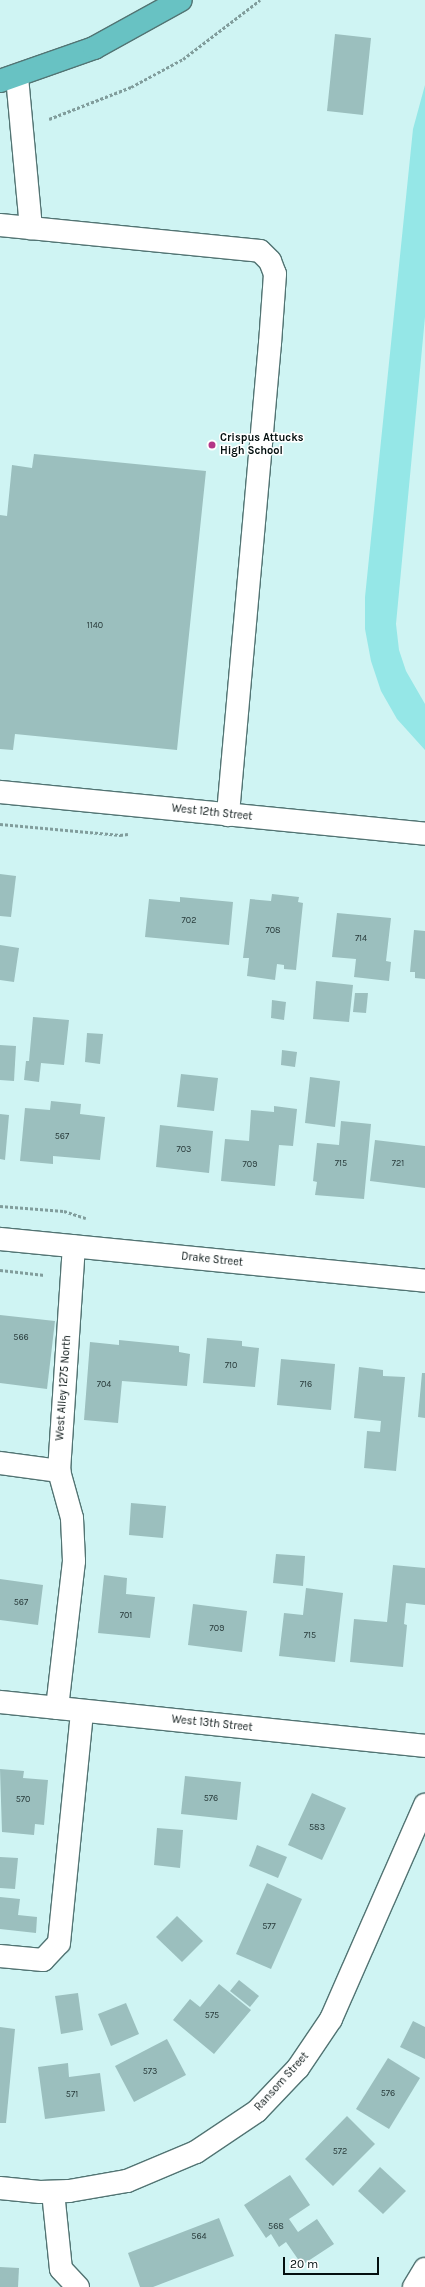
<!DOCTYPE html>
<style>
body{margin:0}
#map{position:relative;width:425px;height:2287px;overflow:hidden;background:#cff4f3;font-family:Karla,sans-serif}
div>[style]{position:absolute}
[style*='--x']{left:calc(var(--x)*1px);top:calc(var(--y)*1px);width:calc(var(--w)*1px);rotate:calc(var(--a)*1deg)}
.green>*{inset:0;background:#95e7e7}
.building>*{inset:0;background:#9bbfbe}
.path>*{height:2.5px;margin-top:-1.25px;transform-origin:0;background:repeating-linear-gradient(90deg,#819d9c 0 3px,transparent 0 5px)}
.roads{filter:drop-shadow(1px 0 #527473) drop-shadow(-1px 0 #527473) drop-shadow(0 1px #527473) drop-shadow(0 -1px #527473)}
.minor>*{height:22px;margin:-11px;padding:0 11px;transform-origin:11px;border-radius:11px;background:#fff}
.major>*{height:22px;margin:-11px;padding:0 11px;transform-origin:11px;border-radius:11px;background:#68c2c3}
.dots>*{width:11px;height:11px;translate:-50% -50%;box-sizing:border-box;border:2px solid #fff;border-radius:50%}
span{translate:-50% -50%;white-space:nowrap;text-align:center;line-height:1.15;-webkit-text-stroke:3px #fff;paint-order:stroke}
.number-label{font-size:9px;color:#293b3b}
.number-label span{-webkit-text-stroke-width:0}
.poi-label{font-size:11px;color:#030f0f;font-weight:700}
.left{translate:0 -50%;text-align:left}
.street-label{font-size:11px;color:#030f0f}
.scale{position:absolute;left:283px;top:2257px;width:96px;height:18px;box-sizing:border-box;border:2px solid #030f0f;border-top:0;padding-left:5px;font-size:12px;line-height:14px;white-space:nowrap;color:#030f0f;-webkit-text-stroke:3px #fff;paint-order:stroke}
</style>
<div id="map">
<div class="green">
<i style="clip-path:polygon(425px 85px,425px 317px,396px 624px,399px 650px,406px 671px,425px 704px,425px 750px,397px 719px,381px 691px,371px 661px,365px 629px,365px 597px,413px 129px)"></i>
</div>
<div class="building">
<i style="clip-path:polygon(335px 34px,371px 38px,363px 115px,327px 111px)"></i>
<i style="clip-path:polygon(34px 454px,206px 471px,177px 750px,15px 734px,13px 750px,0 749px,0 515px,7px 516px,12px 465px,32px 468px)"></i>
<i style="clip-path:polygon(0 874px,16px 876px,11px 917px,0 916px)"></i>
<i style="clip-path:polygon(272px 894px,299px 897px,298px 902px,303px 903px,296px 970px,284px 969px,284px 965px,277px 964px,275px 980px,247px 976px,249px 958px,243px 958px,250px 899px,271px 901px)"></i>
<i style="clip-path:polygon(180px 897px,233px 902px,229px 945px,145px 937px,149px 899px,180px 902px)"></i>
<i style="clip-path:polygon(337px 913px,391px 918px,386px 961px,391px 962px,389px 981px,354px 977px,356px 959px,332px 957px)"></i>
<i style="clip-path:polygon(414px 930px,425px 931px,425px 979px,415px 978px,415px 972px,410px 972px)"></i>
<i style="clip-path:polygon(0 945px,19px 948px,14px 982px,0 980px)"></i>
<i style="clip-path:polygon(316px 981px,353px 985px,349px 1022px,313px 1019px)"></i>
<i style="clip-path:polygon(355px 993px,368px 993px,366px 1013px,353px 1012px)"></i>
<i style="clip-path:polygon(272px 1000px,286px 1002px,284px 1020px,271px 1018px)"></i>
<i style="clip-path:polygon(33px 1017px,69px 1020px,64px 1065px,41px 1063px,39px 1082px,24px 1080px,26px 1061px,29px 1061px)"></i>
<i style="clip-path:polygon(87px 1033px,103px 1034px,100px 1064px,85px 1062px)"></i>
<i style="clip-path:polygon(0 1045px,16px 1046px,14px 1081px,0 1080px)"></i>
<i style="clip-path:polygon(282px 1050px,297px 1052px,295px 1067px,281px 1065px)"></i>
<i style="clip-path:polygon(181px 1074px,218px 1078px,214px 1111px,177px 1107px)"></i>
<i style="clip-path:polygon(310px 1077px,340px 1081px,335px 1127px,305px 1123px)"></i>
<i style="clip-path:polygon(51px 1101px,81px 1104px,80px 1114px,105px 1117px,100px 1160px,53px 1156px,53px 1164px,20px 1161px,25px 1108px,50px 1110px)"></i>
<i style="clip-path:polygon(274px 1106px,297px 1109px,293px 1146px,279px 1145px,275px 1186px,221px 1181px,225px 1139px,249px 1141px,251px 1110px,274px 1112px)"></i>
<i style="clip-path:polygon(0 1114px,9px 1115px,5px 1160px,0 1159px)"></i>
<i style="clip-path:polygon(341px 1121px,371px 1124px,364px 1199px,315px 1195px,317px 1182px,313px 1181px,317px 1143px,339px 1145px)"></i>
<i style="clip-path:polygon(160px 1125px,213px 1131px,209px 1173px,156px 1167px)"></i>
<i style="clip-path:polygon(375px 1140px,425px 1146px,425px 1188px,370px 1181px)"></i>
<i style="clip-path:polygon(0 1315px,55px 1321px,47px 1389px,0 1383px)"></i>
<i style="clip-path:polygon(207px 1338px,242px 1341px,242px 1346px,259px 1348px,255px 1387px,203px 1383px)"></i>
<i style="clip-path:polygon(119px 1340px,179px 1346px,179px 1352px,190px 1354px,187px 1386px,122px 1381px,118px 1423px,84px 1420px,90px 1342px,119px 1345px)"></i>
<i style="clip-path:polygon(281px 1359px,335px 1364px,331px 1410px,277px 1405px)"></i>
<i style="clip-path:polygon(359px 1367px,383px 1370px,383px 1376px,405px 1377px,396px 1471px,364px 1468px,367px 1431px,380px 1432px,381px 1421px,354px 1418px)"></i>
<i style="clip-path:polygon(422px 1373px,425px 1373px,425px 1418px,418px 1417px)"></i>
<i style="clip-path:polygon(131px 1503px,166px 1506px,163px 1538px,129px 1535px)"></i>
<i style="clip-path:polygon(276px 1554px,305px 1556px,303px 1586px,273px 1583px)"></i>
<i style="clip-path:polygon(393px 1565px,425px 1568px,425px 1605px,406px 1603px,404px 1624px,407px 1625px,403px 1667px,350px 1662px,354px 1619px,387px 1622px)"></i>
<i style="clip-path:polygon(104px 1575px,127px 1578px,126px 1594px,155px 1597px,150px 1638px,98px 1633px)"></i>
<i style="clip-path:polygon(0 1579px,43px 1585px,38px 1625px,0 1620px)"></i>
<i style="clip-path:polygon(306px 1588px,343px 1593px,335px 1662px,279px 1656px,284px 1613px,303px 1615px)"></i>
<i style="clip-path:polygon(193px 1604px,247px 1611px,242px 1652px,188px 1645px)"></i>
<i style="clip-path:polygon(0 1769px,24px 1771px,23px 1778px,48px 1780px,44px 1825px,35px 1824px,34px 1835px,2px 1832px)"></i>
<i style="clip-path:polygon(185px 1776px,241px 1782px,237px 1820px,181px 1814px)"></i>
<i style="clip-path:polygon(312px 1793px,346px 1808px,322px 1860px,288px 1845px)"></i>
<i style="clip-path:polygon(157px 1828px,183px 1830px,180px 1868px,154px 1865px)"></i>
<i style="clip-path:polygon(257px 1845px,287px 1857px,278px 1878px,249px 1866px)"></i>
<i style="clip-path:polygon(0 1857px,18px 1858px,15px 1889px,0 1888px)"></i>
<i style="clip-path:polygon(267px 1883px,302px 1899px,271px 1969px,236px 1954px)"></i>
<i style="clip-path:polygon(0 1897px,20px 1899px,18px 1915px,37px 1917px,36px 1933px,0 1929px)"></i>
<i style="clip-path:polygon(177px 1916px,203px 1941px,182px 1962px,156px 1937px)"></i>
<i style="clip-path:polygon(239px 1980px,259px 1996px,250px 2007px,230px 1991px)"></i>
<i style="clip-path:polygon(219px 1984px,251px 2010px,214px 2054px,173px 2020px,190px 1999px,200px 2007px)"></i>
<i style="clip-path:polygon(78px 1993px,83px 2030px,61px 2034px,55px 1996px)"></i>
<i style="clip-path:polygon(126px 2003px,139px 2034px,111px 2046px,98px 2014px)"></i>
<i style="clip-path:polygon(413px 2021px,425px 2027px,425px 2059px,400px 2047px)"></i>
<i style="clip-path:polygon(0 2027px,15px 2029px,6px 2123px,0 2123px)"></i>
<i style="clip-path:polygon(167px 2039px,186px 2075px,134px 2102px,115px 2066px)"></i>
<i style="clip-path:polygon(388px 2058px,420px 2078px,389px 2129px,356px 2109px)"></i>
<i style="clip-path:polygon(68px 2063px,69px 2077px,100px 2073px,105px 2111px,45px 2119px,38px 2067px)"></i>
<i style="clip-path:polygon(347px 2116px,375px 2144px,333px 2186px,305px 2159px)"></i>
<i style="clip-path:polygon(380px 2167px,406px 2191px,383px 2214px,358px 2191px)"></i>
<i style="clip-path:polygon(290px 2175px,310px 2205px,289px 2219px,298px 2232px,317px 2219px,334px 2244px,302px 2265px,286px 2242px,279px 2247px,271px 2234px,266px 2238px,244px 2205px)"></i>
<i style="clip-path:polygon(219px 2218px,234px 2256px,153px 2287px,140px 2287px,128px 2253px)"></i>
<i style="clip-path:polygon(0 2267px,19px 2268px,18px 2287px,0 2287px)"></i>
</div>
<div class="path">
<i style="--x:49;--y:119;--w:88;--a:-21.3"></i>
<i style="--x:131;--y:87;--w:59;--a:-28.3"></i>
<i style="--x:183;--y:59;--w:97;--a:-37.5"></i>
<i style="--x:0;--y:824;--w:121;--a:5.2"></i>
<i style="--x:120;--y:835;--w:8;--a:-7"></i>
<i style="--x:0;--y:1206;--w:64;--a:4.5"></i>
<i style="--x:64;--y:1211;--w:23;--a:18"></i>
<i style="--x:0;--y:1270;--w:45;--a:6.3"></i>
</div>
<div class="roads">
<div class="minor">
<i style="--x:17;--y:77;--w:152;--a:84.7"></i>
<i style="--x:0;--y:225;--w:261;--a:5.7"></i>
<i style="--x:260;--y:251;--w:14;--a:45"></i>
<i style="--x:270;--y:261;--w:14;--a:69"></i>
<i style="--x:275;--y:274;--w:69;--a:94.1"></i>
<i style="--x:270;--y:343;--w:474;--a:95.1"></i>
<i style="--x:0;--y:792;--w:427;--a:5.6"></i>
<i style="--x:0;--y:1239;--w:427;--a:5.6"></i>
<i style="--x:0;--y:1463;--w:60;--a:7.7"></i>
<i style="--x:0;--y:1702;--w:427;--a:5.9"></i>
<i style="--x:57;--y:1708;--w:148;--a:-83.4"></i>
<i style="--x:74;--y:1561;--w:43;--a:-92.7"></i>
<i style="--x:72;--y:1518;--w:49;--a:-105.5"></i>
<i style="--x:59;--y:1471;--w:225;--a:-86.2"></i>
<i style="--x:0;--y:1956;--w:43;--a:5.3"></i>
<i style="--x:43;--y:1960;--w:23;--a:-47"></i>
<i style="--x:59;--y:1943;--w:233;--a:-84.3"></i>
<i style="--x:0;--y:2188;--w:40;--a:5.7"></i>
<i style="--x:40;--y:2192;--w:29;--a:-2"></i>
<i style="--x:69;--y:2191;--w:59;--a:-9.8"></i>
<i style="--x:127;--y:2181;--w:75;--a:-22.8"></i>
<i style="--x:196;--y:2152;--w:73;--a:-33.9"></i>
<i style="--x:257;--y:2111;--w:59;--a:-46.4"></i>
<i style="--x:298;--y:2068;--w:59;--a:-56"></i>
<i style="--x:331;--y:2019;--w:234;--a:-66.3"></i>
<i style="--x:53;--y:2192;--w:77;--a:84.1"></i>
<i style="--x:61;--y:2269;--w:25;--a:47"></i>
<i style="--x:414;--y:2287;--w:21;--a:-59"></i>
</div>
<div class="major">
<i style="--x:0;--y:81;--w:100;--a:-19.3"></i>
<i style="--x:94;--y:48;--w:99;--a:-28.9"></i>
</div>
</div>
<div class="dots">
<i style="left:212px;top:445px;background:#b43787"></i>
</div>
<div class="number-label">
<span style="left:95px;top:625px">1140</span>
<span style="left:189px;top:920px">702</span>
<span style="left:273px;top:930px">708</span>
<span style="left:361px;top:938px">714</span>
<span style="left:62px;top:1136px">567</span>
<span style="left:184px;top:1149px">703</span>
<span style="left:341px;top:1163px">715</span>
<span style="left:398px;top:1163px">721</span>
<span style="left:250px;top:1164px">709</span>
<span style="left:21px;top:1337px">566</span>
<span style="left:231px;top:1365px">710</span>
<span style="left:104px;top:1384px">704</span>
<span style="left:306px;top:1384px">716</span>
<span style="left:21px;top:1602px">567</span>
<span style="left:126px;top:1615px">701</span>
<span style="left:217px;top:1628px">709</span>
<span style="left:310px;top:1635px">715</span>
<span style="left:211px;top:1798px">576</span>
<span style="left:23px;top:1799px">570</span>
<span style="left:317px;top:1827px">583</span>
<span style="left:269px;top:1926px">577</span>
<span style="left:212px;top:2015px">575</span>
<span style="left:150px;top:2071px">573</span>
<span style="left:388px;top:2093px">576</span>
<span style="left:72px;top:2094px">571</span>
<span style="left:340px;top:2151px">572</span>
<span style="left:276px;top:2226px">568</span>
<span style="left:199px;top:2236px">564</span>
</div>
<div class="poi-label">
<span class="left" style="left:220px;top:445px">Crispus Attucks<br>High School</span>
</div>
<div class="street-label">
<span style="left:212px;top:813px;rotate:6deg">West 12th Street</span>
<span style="left:212px;top:1260px;rotate:6deg">Drake Street</span>
<span style="left:64px;top:1388px;rotate:-86deg">West Alley 1275 North</span>
<span style="left:212px;top:1724px;rotate:6deg">West 13th Street</span>
<span style="left:282px;top:2082px;rotate:-48deg">Ransom Street</span>
</div>
<div class="scale">20 m</div>
</div>
